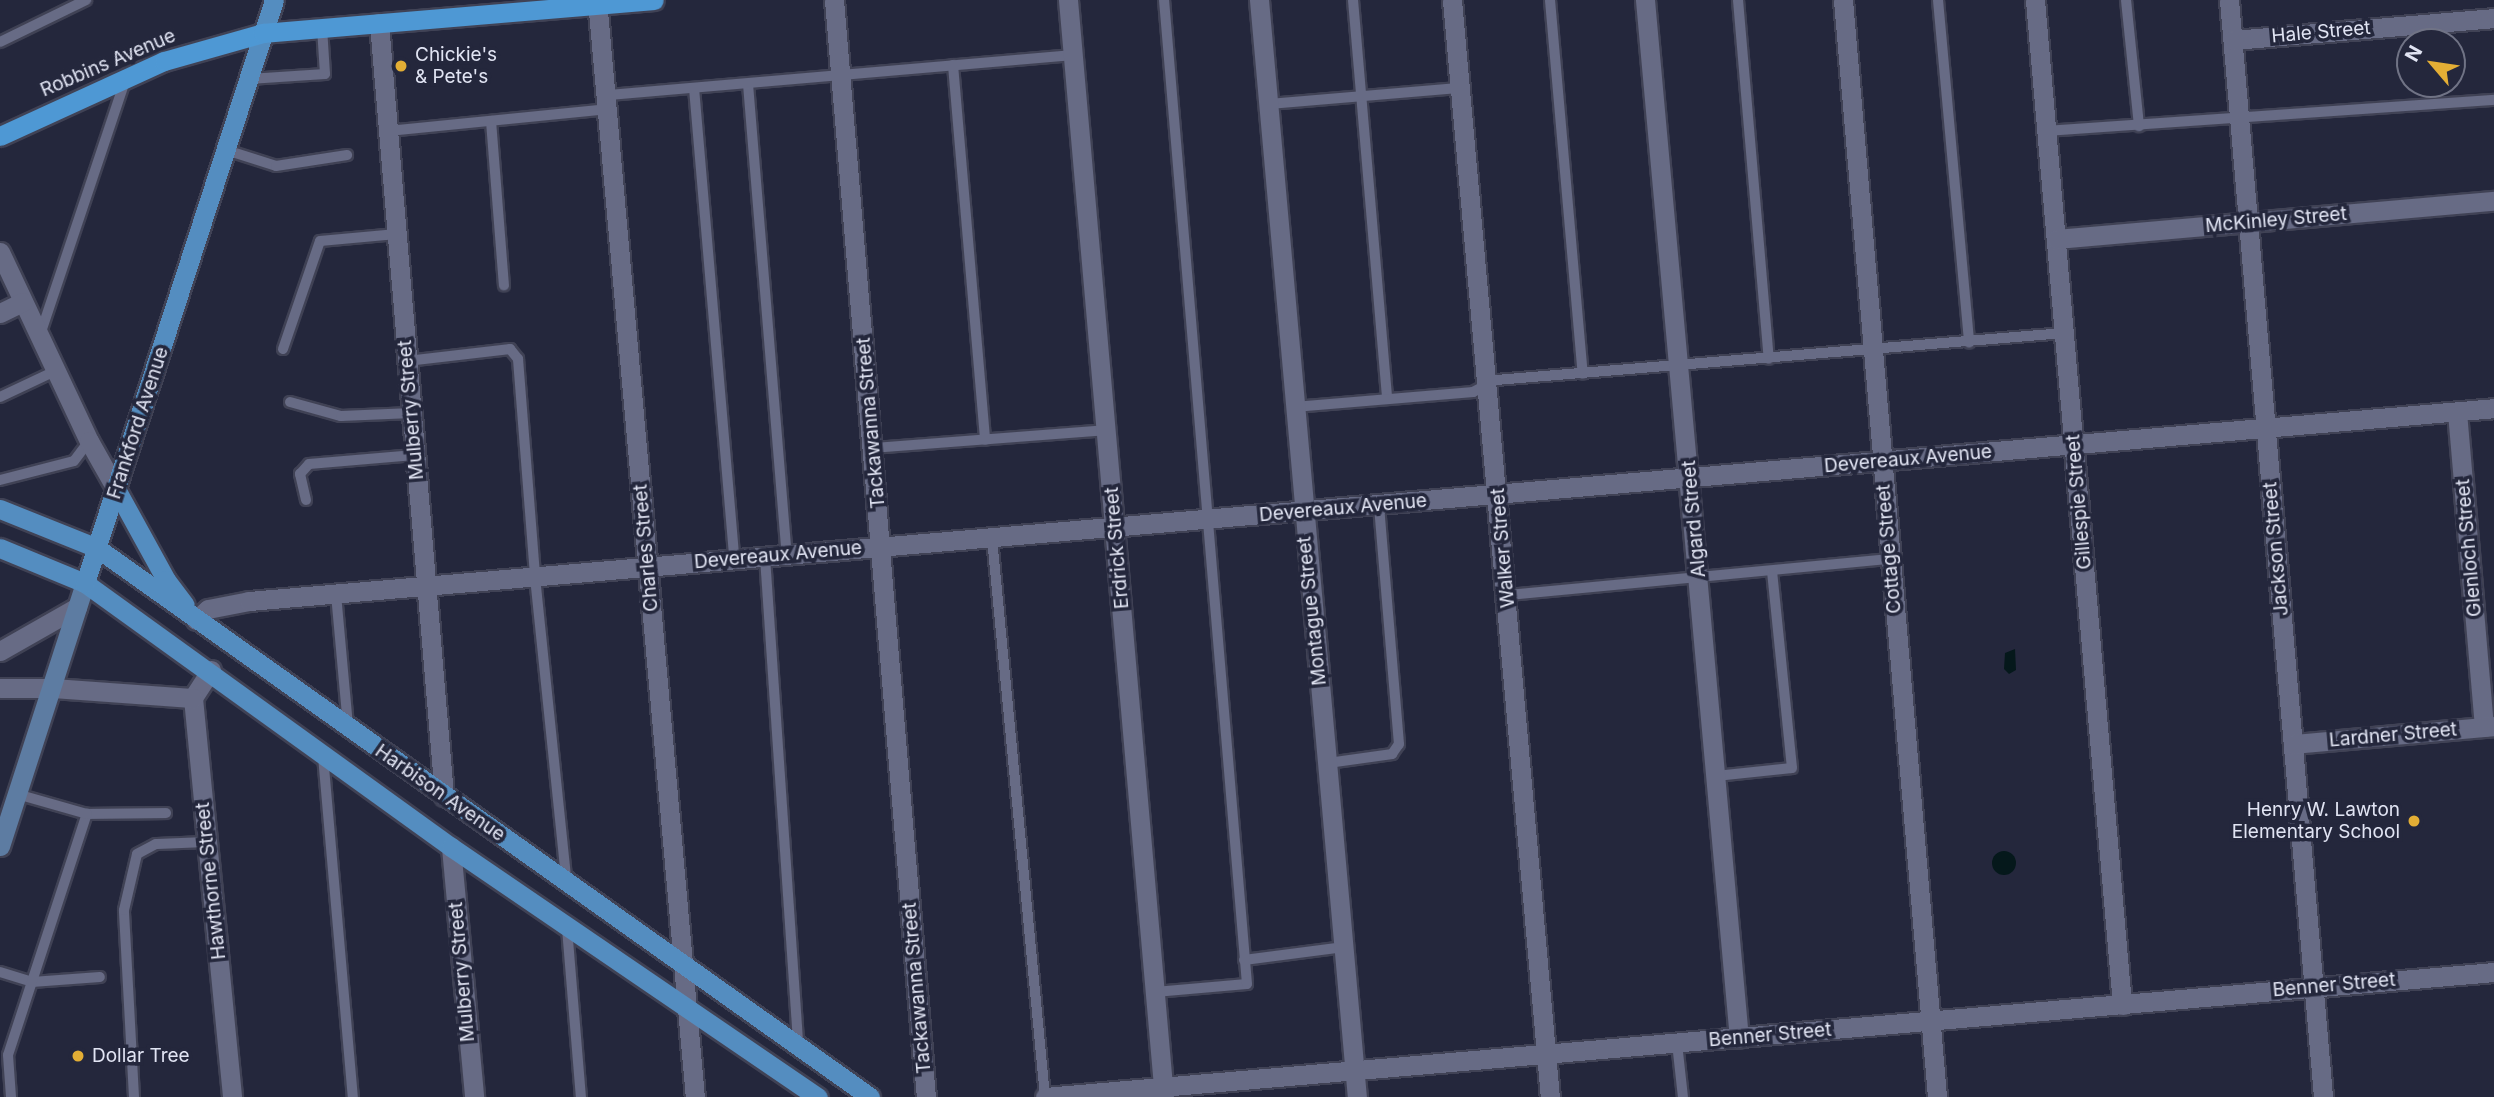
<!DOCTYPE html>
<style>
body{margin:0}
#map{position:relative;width:2494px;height:1097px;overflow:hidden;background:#24273c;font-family:Inter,sans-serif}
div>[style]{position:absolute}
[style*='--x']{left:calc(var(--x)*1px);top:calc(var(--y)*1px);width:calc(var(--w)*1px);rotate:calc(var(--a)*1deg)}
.water>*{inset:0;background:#05181b}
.round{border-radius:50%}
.roads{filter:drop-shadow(2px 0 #404255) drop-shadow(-2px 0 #404255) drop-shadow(0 2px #404255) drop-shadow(0 -2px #404255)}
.service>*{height:10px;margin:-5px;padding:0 5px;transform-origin:5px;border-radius:5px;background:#676b85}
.minor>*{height:19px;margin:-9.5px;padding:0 9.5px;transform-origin:9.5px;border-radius:9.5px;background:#676b85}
.tertiary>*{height:19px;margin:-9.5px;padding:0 9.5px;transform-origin:9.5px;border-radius:9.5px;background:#676b85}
.secondary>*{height:19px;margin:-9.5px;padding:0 9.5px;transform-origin:9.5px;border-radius:9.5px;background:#5d7ca2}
.primary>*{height:19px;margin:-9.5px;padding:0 9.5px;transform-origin:9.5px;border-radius:9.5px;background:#548dc0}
.trunk>*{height:19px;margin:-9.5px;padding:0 9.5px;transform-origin:9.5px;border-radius:9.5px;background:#4e98d4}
.dots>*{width:19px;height:19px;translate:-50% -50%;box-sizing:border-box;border:4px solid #24273c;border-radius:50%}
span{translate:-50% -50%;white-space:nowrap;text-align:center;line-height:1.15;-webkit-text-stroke:7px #24273c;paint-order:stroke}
.street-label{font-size:19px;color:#e1e4f3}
.poi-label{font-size:19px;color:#e1e4f3}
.left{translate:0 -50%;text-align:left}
.right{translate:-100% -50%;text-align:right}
.north{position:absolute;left:2396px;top:28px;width:70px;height:70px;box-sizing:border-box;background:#24273c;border:2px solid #707385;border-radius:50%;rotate:299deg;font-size:19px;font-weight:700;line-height:28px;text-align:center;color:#e1e4f3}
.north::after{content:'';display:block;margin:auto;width:24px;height:32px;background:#e3ae35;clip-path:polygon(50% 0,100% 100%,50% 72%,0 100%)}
</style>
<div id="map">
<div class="water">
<i style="clip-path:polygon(2015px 649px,2016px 670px,2009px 674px,2004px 669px,2005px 653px)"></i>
<i class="round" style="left:1992px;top:851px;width:24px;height:24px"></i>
</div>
<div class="roads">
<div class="service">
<i style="--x:1353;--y:0;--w:400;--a:85.1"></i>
<i style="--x:1550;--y:0;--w:375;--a:85"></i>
<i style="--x:1738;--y:0;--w:360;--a:85.1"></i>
<i style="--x:1938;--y:0;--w:344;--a:84.8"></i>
<i style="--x:2126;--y:0;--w:127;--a:84.1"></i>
<i style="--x:0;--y:42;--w:96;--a:-26"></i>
<i style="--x:953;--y:65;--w:376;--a:85.1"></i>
<i style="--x:249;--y:79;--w:76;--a:-3.8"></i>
<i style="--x:325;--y:74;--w:46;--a:-93.7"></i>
<i style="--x:748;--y:84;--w:473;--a:85.3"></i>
<i style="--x:694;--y:88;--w:473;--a:85.1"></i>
<i style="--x:608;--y:95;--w:468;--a:-4.9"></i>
<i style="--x:1268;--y:104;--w:192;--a:-4.8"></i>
<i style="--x:491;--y:121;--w:165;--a:85.5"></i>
<i style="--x:388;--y:131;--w:222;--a:-5.7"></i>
<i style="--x:2047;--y:131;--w:448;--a:-4"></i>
<i style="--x:226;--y:150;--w:52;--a:17.7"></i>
<i style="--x:276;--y:166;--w:72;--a:-8.8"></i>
<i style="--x:41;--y:332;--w:265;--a:-71.5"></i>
<i style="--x:283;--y:349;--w:114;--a:-71.1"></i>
<i style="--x:320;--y:241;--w:77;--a:-5.2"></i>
<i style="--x:407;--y:361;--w:104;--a:-6.6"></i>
<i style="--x:510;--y:349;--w:13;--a:51"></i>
<i style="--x:518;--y:359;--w:219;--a:85.5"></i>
<i style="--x:535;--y:577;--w:304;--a:84.1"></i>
<i style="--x:0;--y:397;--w:61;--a:-25.3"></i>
<i style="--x:290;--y:402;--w:53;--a:15.4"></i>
<i style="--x:341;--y:416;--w:71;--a:-2.4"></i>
<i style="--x:1294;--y:407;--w:180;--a:-4.8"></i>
<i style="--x:1473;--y:392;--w:26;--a:-28"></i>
<i style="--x:1496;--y:380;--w:570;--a:-4.73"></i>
<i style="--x:873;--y:448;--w:234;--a:-4.4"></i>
<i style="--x:0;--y:480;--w:76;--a:-14.4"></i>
<i style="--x:74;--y:461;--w:25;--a:-53"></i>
<i style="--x:306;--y:500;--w:27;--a:-103"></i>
<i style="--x:300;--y:474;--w:13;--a:-48"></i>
<i style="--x:309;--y:464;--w:106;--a:-4.9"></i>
<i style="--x:992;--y:538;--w:562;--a:84.58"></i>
<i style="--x:765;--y:557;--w:489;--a:86.1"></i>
<i style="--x:336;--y:594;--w:134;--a:84.8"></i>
<i style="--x:1508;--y:595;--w:384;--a:-5.4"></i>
<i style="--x:323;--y:756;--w:342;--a:85"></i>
<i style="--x:1328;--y:763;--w:65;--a:-8"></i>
<i style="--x:1392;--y:754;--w:12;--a:-55"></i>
<i style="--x:1399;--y:744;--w:240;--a:-94.8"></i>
<i style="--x:1716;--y:776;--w:76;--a:-6"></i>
<i style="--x:1792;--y:768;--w:197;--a:-95.8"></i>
<i style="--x:87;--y:814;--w:79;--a:-0.7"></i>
<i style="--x:567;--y:928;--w:170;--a:85.3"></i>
<i style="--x:1244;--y:960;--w:101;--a:-7.4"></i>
<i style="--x:0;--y:972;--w:34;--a:17"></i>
<i style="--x:32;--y:982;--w:68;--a:-4.2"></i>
<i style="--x:1155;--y:992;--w:92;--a:-5"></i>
<i style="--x:1247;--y:984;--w:987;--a:-94.82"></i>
<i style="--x:1677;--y:1043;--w:54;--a:83.7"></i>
<i style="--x:11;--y:1097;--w:42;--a:-94.1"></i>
<i style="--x:8;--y:1055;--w:254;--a:-71.9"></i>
<i style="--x:87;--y:814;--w:73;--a:-164.1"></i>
<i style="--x:134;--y:1097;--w:187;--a:-93.1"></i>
<i style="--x:124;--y:910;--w:57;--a:-76.9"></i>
<i style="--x:137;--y:854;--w:21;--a:-28"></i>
<i style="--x:156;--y:844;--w:51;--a:-2.2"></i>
</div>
<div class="minor">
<i style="--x:597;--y:0;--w:1101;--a:84.9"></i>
<i style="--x:834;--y:0;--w:1101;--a:85.21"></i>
<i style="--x:1068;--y:0;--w:1101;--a:85"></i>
<i style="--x:1259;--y:0;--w:1101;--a:84.9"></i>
<i style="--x:1452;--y:0;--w:1101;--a:84.9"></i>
<i style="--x:1645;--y:0;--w:1042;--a:84.83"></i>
<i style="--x:1843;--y:0;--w:1101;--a:85.1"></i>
<i style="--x:2035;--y:0;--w:1009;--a:85.05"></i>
<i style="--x:2229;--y:0;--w:1101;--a:85.1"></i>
<i style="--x:379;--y:23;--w:776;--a:85.19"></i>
<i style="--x:2233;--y:40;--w:262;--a:-4.8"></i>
<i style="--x:2057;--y:239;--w:439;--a:-5"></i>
<i style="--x:0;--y:252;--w:209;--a:64.8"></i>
<i style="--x:89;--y:441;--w:55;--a:60.6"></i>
<i style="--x:0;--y:313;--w:25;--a:-26"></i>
<i style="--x:2457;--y:412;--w:316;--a:85.1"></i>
<i style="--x:196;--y:620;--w:16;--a:-43"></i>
<i style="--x:208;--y:609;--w:42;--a:-11"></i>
<i style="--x:249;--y:601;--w:2253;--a:-4.91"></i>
<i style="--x:211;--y:670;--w:33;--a:123"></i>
<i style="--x:193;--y:698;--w:401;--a:84.4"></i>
<i style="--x:52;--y:688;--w:141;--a:4.1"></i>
<i style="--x:2293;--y:744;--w:202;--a:-5.1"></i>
<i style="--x:451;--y:847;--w:251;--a:84.7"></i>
<i style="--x:1045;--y:1097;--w:1454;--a:-4.93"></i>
</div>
<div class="tertiary">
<i style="--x:0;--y:651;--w:89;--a:-29.7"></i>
<i style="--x:0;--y:688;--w:52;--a:0"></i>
</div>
<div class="secondary">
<i style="--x:0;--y:846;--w:276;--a:-72.1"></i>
</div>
<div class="primary">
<i style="--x:116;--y:489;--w:104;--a:61.2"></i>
<i style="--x:166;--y:580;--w:31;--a:53"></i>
<i style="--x:0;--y:509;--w:105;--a:21.9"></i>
<i style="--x:97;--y:548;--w:948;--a:35.38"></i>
<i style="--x:0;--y:548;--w:92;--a:22.4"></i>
<i style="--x:85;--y:583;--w:451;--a:35.8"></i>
<i style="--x:451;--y:847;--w:444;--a:34.3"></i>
<i style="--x:85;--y:583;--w:613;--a:-72.04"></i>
</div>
<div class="trunk">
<i style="--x:0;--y:136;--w:180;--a:-24.6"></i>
<i style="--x:164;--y:61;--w:103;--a:-15.8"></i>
<i style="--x:263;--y:33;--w:392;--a:-4.8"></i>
</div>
</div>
<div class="dots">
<i style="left:401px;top:66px;background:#e3ae35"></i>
<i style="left:2414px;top:821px;background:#e3ae35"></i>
<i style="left:78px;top:1056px;background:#e3ae35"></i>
</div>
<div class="street-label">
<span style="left:2321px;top:32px;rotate:-5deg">Hale Street</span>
<span style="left:108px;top:63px;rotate:-23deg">Robbins Avenue</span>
<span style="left:2276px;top:220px;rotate:-5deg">McKinley Street</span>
<span style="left:411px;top:410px;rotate:-95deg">Mulberry Street</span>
<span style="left:138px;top:423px;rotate:-72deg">Frankford Avenue</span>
<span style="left:871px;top:423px;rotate:-95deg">Tackawanna Street</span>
<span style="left:1908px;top:459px;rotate:-5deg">Devereaux Avenue</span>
<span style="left:2079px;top:502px;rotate:-95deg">Gillespie Street</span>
<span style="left:1343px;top:508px;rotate:-5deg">Devereaux Avenue</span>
<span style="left:1694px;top:519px;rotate:-95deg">Algard Street</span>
<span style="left:646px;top:548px;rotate:-95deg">Charles Street</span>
<span style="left:1117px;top:548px;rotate:-95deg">Erdrick Street</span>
<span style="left:1503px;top:548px;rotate:-95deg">Walker Street</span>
<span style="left:2469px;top:548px;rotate:-95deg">Glenloch Street</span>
<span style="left:1889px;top:549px;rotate:-95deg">Cottage Street</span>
<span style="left:2276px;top:549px;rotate:-95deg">Jackson Street</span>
<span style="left:778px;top:555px;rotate:-5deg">Devereaux Avenue</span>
<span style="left:1312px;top:611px;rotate:-96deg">Montague Street</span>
<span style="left:2393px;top:735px;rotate:-5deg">Lardner Street</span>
<span style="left:440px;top:793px;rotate:35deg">Harbison Avenue</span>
<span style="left:211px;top:881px;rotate:-96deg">Hawthorne Street</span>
<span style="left:462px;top:972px;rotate:-95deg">Mulberry Street</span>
<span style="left:2334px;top:985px;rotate:-5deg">Benner Street</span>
<span style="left:917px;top:988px;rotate:-95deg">Tackawanna Street</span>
<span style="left:1770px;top:1035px;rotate:-5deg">Benner Street</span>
</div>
<div class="poi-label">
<span class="left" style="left:415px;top:66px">Chickie's<br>&amp; Pete's</span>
<span class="right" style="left:2400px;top:821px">Henry W. Lawton<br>Elementary School</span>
<span class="left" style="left:92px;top:1056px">Dollar Tree</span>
</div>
<div class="north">N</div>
</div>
